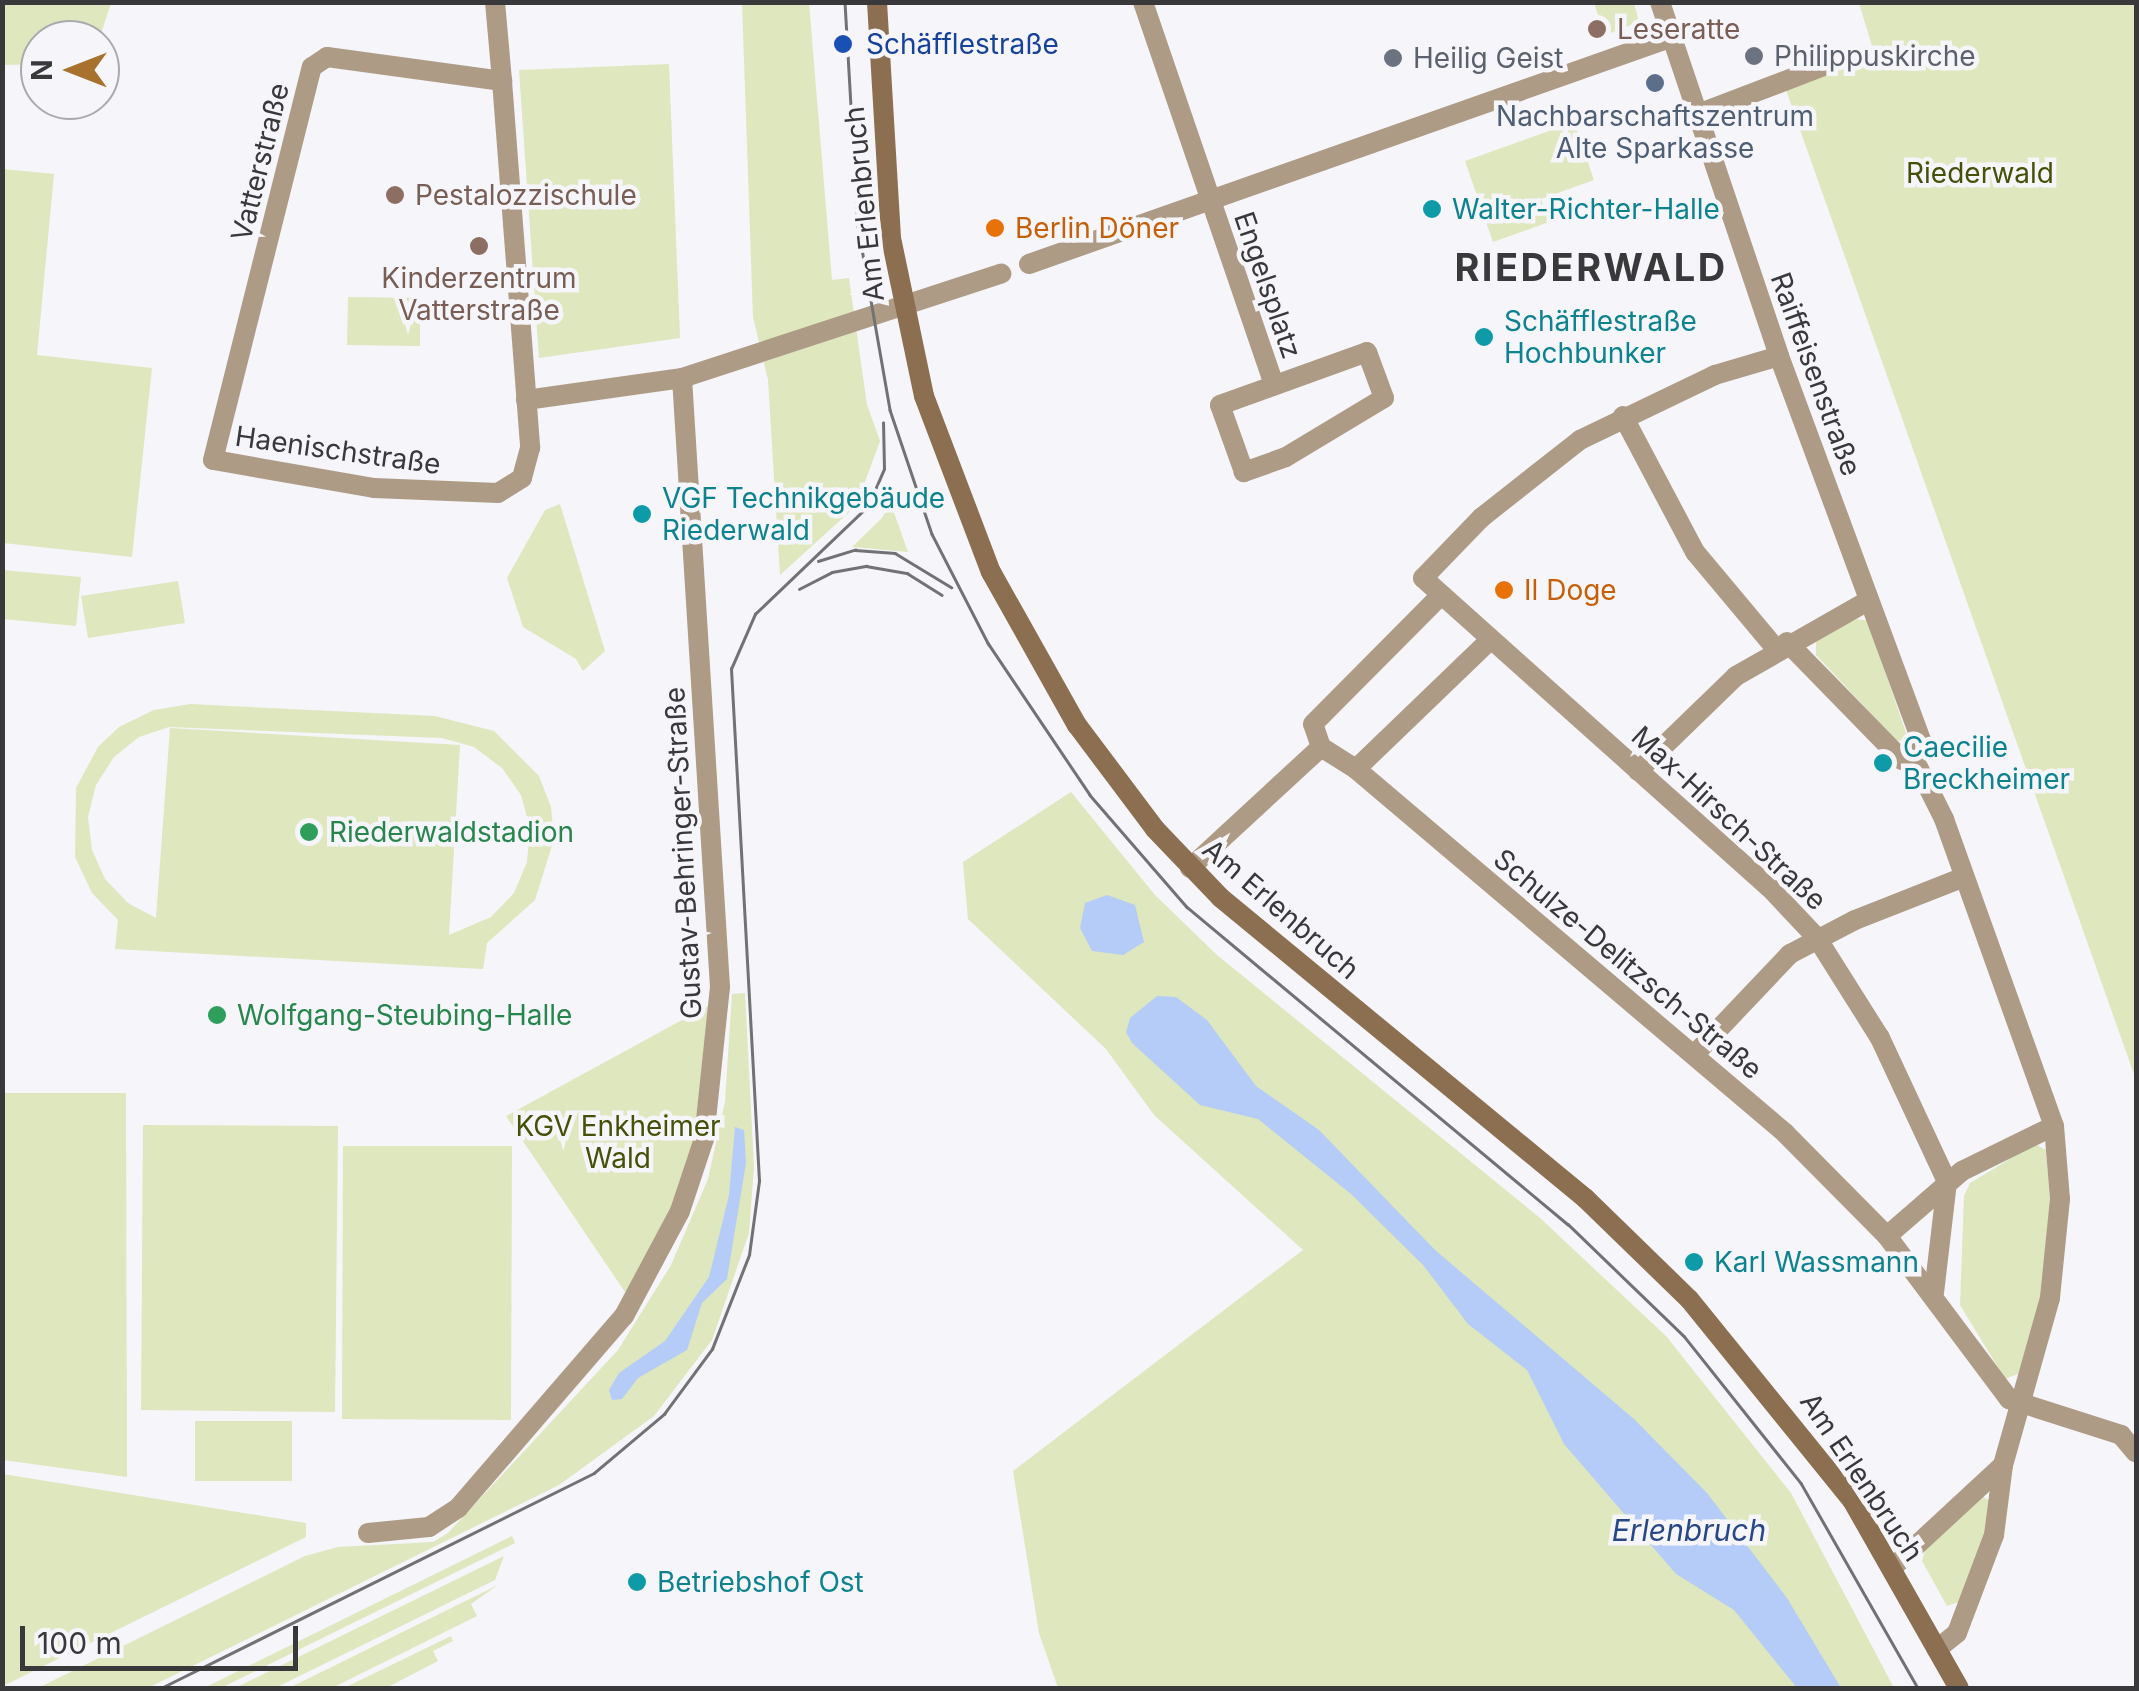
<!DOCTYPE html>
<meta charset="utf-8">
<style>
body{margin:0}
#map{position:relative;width:2139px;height:1691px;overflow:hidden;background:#f6f5fa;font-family:Inter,sans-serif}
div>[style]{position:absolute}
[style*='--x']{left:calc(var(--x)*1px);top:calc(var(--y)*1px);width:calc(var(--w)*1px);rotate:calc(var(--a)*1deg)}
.green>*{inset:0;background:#dee7be}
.water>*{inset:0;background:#b4ccf7}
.street>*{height:20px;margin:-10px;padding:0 10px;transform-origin:10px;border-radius:10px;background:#ae9b86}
.secondary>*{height:20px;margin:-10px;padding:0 10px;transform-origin:10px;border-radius:10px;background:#8b6f50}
.tram>*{height:2.5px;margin:-1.25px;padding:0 1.25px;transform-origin:1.25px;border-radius:1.25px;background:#727275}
.dots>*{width:28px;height:28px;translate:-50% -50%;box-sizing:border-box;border:5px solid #f6f5fa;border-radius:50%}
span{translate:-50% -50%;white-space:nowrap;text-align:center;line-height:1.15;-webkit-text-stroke:9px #f6f5fa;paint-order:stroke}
.education-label{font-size:28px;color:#785e54}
.left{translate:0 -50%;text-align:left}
.transit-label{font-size:28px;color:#164399}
.worship-label{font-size:28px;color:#5b616d}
.service-label{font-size:28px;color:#4e5e75}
.street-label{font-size:28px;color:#39393b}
.park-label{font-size:28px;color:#465008}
.culture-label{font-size:28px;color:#0d838f}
.food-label{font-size:28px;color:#c56008}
.leisure-label{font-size:28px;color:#27864d}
.water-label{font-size:30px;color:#284787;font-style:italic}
.district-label{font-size:38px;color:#39393b;font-weight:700;letter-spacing:2.5px}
.frame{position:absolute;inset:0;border:5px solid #39393b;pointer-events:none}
.north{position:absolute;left:20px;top:20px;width:100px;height:100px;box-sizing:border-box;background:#f6f5fa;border:2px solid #aaaaae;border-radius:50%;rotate:270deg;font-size:28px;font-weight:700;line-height:40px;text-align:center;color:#39393b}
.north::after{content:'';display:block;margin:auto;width:35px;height:45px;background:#a8712d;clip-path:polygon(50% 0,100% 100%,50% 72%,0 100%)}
.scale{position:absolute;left:20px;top:1626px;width:278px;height:45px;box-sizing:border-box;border:5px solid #39393b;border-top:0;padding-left:12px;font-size:30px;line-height:35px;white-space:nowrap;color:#39393b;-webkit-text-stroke:8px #f6f5fa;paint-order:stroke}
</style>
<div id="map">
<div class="green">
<i style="clip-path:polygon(2px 3px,3px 2px,111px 3px,99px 40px,40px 40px,40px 64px,3px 65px)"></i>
<i style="clip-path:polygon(742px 3px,809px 3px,832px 280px,849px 278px,867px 405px,880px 441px,856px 506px,780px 575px,768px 380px,753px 317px)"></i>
<i style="clip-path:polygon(1594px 3px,1634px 3px,1639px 22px,1605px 35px)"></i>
<i style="clip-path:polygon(1859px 3px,2136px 3px,2136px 1080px,1786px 90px,1875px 56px)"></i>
<i style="clip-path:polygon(669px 64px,680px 338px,539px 358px,519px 70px)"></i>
<i style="clip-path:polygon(1574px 122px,1594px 180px,1541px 199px,1549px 222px,1493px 242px,1465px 161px)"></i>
<i style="clip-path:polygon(3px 169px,54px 174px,37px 355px,152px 368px,132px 557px,3px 543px)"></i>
<i style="clip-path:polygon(348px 297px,420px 298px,420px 346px,347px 345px)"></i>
<i style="clip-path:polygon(560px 504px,605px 651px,583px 671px,576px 659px,523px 627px,507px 578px,545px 510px)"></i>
<i style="clip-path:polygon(891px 504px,908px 552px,852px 547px,881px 519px)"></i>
<i style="clip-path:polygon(2px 570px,81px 577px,76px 626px,3px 619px)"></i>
<i style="clip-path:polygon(178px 581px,185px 623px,88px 638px,81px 596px)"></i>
<i style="clip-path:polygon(1857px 619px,1868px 621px,1909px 742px,1896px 740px,1816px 655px,1816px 637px)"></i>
<i style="clip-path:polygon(evenodd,190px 704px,435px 716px,494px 731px,539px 776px,551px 807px,554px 839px,535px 900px,487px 943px,483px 969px,115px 949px,118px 920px,92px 893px,75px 857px,76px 788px,98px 747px,119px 727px,154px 710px,190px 704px,169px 727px,442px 738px,474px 747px,502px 768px,521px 795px,530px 828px,527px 862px,514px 893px,491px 917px,449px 935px,460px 745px,170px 728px,156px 918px,128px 903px,105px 879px,92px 850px,88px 817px,96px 785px,114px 757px,139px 737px,169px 727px)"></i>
<i style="clip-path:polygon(1071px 792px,1155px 895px,1217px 955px,1540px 1218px,1666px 1336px,1791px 1493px,1894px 1688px,1058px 1688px,1039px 1633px,1013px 1471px,1303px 1250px,1154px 1115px,1106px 1049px,968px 919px,963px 862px)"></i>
<i style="clip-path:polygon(745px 993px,754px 1167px,749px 1233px,712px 1340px,654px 1416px,559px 1485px,148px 1688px,38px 1688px,305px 1556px,338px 1547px,433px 1542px,448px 1533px,618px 1350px,671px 1265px,708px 1179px,725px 1102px,732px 994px)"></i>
<i style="clip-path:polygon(715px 1002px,711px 1069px,680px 1199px,627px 1295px,506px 1116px)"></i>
<i style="clip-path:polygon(3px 1093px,126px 1093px,127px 1477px,3px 1460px)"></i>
<i style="clip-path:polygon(143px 1125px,338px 1126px,335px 1412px,141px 1410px)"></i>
<i style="clip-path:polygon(2035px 1144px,2046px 1150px,2050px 1204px,2044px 1290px,2023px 1372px,2005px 1379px,1960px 1305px,1964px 1196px,1970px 1183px)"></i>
<i style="clip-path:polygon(343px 1146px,512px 1146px,511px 1420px,342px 1419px)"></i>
<i style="clip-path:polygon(195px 1421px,292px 1421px,292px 1481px,195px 1481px)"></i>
<i style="clip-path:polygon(3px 1474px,306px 1523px,306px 1537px,3px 1686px)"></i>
<i style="clip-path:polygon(1981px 1496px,1992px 1502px,1994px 1512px,1965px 1600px,1947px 1606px,1922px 1561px,1927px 1543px)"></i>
<i style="clip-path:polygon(512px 1536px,515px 1543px,221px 1688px,204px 1688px)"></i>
<i style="clip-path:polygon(504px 1556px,495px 1580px,275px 1688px,235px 1688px)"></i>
<i style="clip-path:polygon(498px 1585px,471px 1604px,477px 1616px,332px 1688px,289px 1688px)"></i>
<i style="clip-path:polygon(451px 1636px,453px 1641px,433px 1651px,438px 1661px,386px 1688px,344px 1688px)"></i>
</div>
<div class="water">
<i style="clip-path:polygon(1107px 895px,1135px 905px,1144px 942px,1123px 955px,1092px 951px,1080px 928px,1085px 903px)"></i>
<i style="clip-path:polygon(1157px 996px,1176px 997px,1207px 1020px,1256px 1086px,1319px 1130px,1435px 1250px,1634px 1419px,1707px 1493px,1787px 1598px,1841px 1688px,1797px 1688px,1734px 1610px,1676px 1574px,1564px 1444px,1527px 1370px,1468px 1324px,1423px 1265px,1351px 1194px,1258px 1119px,1200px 1105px,1132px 1043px,1126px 1032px,1130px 1018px)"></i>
<i style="clip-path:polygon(735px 1127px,744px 1130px,746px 1163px,727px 1279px,702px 1303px,687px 1350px,638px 1378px,622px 1399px,612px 1400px,609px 1390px,619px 1373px,665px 1341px,709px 1277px,729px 1195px)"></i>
</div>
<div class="street">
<i style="--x:495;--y:2;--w:79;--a:84.9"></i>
<i style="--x:502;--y:81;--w:368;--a:85.6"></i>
<i style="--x:530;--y:448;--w:31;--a:105"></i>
<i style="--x:522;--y:478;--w:28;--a:148"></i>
<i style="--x:498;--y:493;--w:124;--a:-177.7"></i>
<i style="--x:374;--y:488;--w:163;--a:-170.1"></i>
<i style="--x:213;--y:460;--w:405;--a:-75.9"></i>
<i style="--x:312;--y:67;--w:18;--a:-34"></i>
<i style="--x:327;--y:57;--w:177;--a:7.8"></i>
<i style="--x:1143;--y:2;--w:405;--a:71.1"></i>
<i style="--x:1660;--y:2;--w:373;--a:71.4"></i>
<i style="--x:1779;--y:356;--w:412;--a:69.7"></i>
<i style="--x:1922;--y:742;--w:20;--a:110"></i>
<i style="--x:1915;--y:761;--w:65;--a:63.4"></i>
<i style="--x:1944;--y:819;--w:326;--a:70.3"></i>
<i style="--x:2054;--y:1126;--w:73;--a:85.3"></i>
<i style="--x:2060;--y:1199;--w:100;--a:95.8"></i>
<i style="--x:2050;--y:1298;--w:173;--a:105.7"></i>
<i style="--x:2003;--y:1465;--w:71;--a:97.3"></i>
<i style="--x:1994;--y:1535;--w:105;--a:110.7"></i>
<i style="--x:1957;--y:1633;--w:26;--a:141"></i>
<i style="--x:1695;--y:115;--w:138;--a:-20.8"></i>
<i style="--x:1029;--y:264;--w:683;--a:-19.42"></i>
<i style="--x:1367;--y:352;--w:49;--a:69.7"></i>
<i style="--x:1384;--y:398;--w:114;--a:149"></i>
<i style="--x:1286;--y:457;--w:45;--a:160.3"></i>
<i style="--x:1244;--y:472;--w:71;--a:-109.7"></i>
<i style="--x:1220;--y:405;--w:156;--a:-19.8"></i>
<i style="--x:1779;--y:356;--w:67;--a:163.5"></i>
<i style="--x:1715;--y:375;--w:150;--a:154.3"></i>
<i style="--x:1580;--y:440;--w:125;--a:141.8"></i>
<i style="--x:1482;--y:517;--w:85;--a:134"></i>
<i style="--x:1423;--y:578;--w:464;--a:41.8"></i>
<i style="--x:1769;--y:887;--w:70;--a:46.7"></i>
<i style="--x:1817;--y:938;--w:118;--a:57.8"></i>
<i style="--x:1880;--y:1038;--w:159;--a:65"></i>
<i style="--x:1947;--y:1182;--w:111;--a:96.7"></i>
<i style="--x:526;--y:400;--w:158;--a:-8"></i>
<i style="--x:682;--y:378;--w:336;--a:-18.1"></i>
<i style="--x:1623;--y:416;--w:154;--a:62.1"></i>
<i style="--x:1695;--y:552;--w:126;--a:50.1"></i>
<i style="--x:1787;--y:642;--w:165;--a:45.7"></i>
<i style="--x:1902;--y:760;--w:13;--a:4"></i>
<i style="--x:1321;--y:747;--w:41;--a:32.2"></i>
<i style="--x:1356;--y:769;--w:563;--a:40.31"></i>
<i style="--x:1785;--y:1133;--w:145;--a:45.3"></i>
<i style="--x:1887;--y:1236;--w:204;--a:53.2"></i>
<i style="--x:2009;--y:1399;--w:118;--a:17.8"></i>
<i style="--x:2121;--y:1435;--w:23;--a:50"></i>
<i style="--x:1321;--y:747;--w:24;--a:-109"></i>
<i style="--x:1313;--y:724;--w:182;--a:-45.2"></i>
<i style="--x:1356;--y:769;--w:186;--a:-43.9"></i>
<i style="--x:1638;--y:771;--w:136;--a:-44.1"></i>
<i style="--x:1736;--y:676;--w:153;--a:-29.7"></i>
<i style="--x:1190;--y:868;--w:178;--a:-42.7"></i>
<i style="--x:1695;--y:1054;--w:138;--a:-46.5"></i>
<i style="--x:1790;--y:954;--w:73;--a:-27.6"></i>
<i style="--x:1855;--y:920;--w:117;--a:-21.5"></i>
<i style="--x:1887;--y:1236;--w:99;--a:-40.9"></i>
<i style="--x:1962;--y:1171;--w:102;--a:-26.1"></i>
<i style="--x:368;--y:1533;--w:61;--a:-5.6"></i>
<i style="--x:429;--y:1527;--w:35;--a:-33"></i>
<i style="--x:458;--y:1508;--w:254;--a:-49.2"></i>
<i style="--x:624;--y:1316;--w:119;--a:-61.9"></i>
<i style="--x:680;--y:1211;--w:76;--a:-71.6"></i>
<i style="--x:704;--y:1139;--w:153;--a:-84"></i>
<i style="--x:720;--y:987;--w:610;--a:-93.57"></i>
<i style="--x:1893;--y:1567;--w:150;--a:-42.8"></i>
</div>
<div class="secondary">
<i style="--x:877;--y:2;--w:236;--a:86.6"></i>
<i style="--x:891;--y:238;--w:161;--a:78.2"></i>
<i style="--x:924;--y:396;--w:188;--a:69.2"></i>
<i style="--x:991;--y:572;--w:176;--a:60.7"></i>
<i style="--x:1077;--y:725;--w:130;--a:53.1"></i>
<i style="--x:1155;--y:829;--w:95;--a:46.3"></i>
<i style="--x:1221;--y:898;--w:472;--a:39.5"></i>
<i style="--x:1585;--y:1198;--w:145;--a:44.2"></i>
<i style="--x:1689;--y:1299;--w:259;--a:51"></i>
<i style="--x:1852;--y:1500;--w:216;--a:60.4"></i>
</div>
<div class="tram">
<i style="--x:845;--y:2;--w:224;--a:86.7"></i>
<i style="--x:858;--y:226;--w:187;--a:80.1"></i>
<i style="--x:890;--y:410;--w:131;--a:71.3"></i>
<i style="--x:932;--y:534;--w:123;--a:62.8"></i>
<i style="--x:988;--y:643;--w:183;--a:56.1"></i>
<i style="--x:1090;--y:795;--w:148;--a:49.1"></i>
<i style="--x:1187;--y:907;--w:496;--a:39.8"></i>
<i style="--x:1568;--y:1224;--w:161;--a:44"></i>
<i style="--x:1684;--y:1336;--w:188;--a:51.5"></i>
<i style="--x:1801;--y:1483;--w:236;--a:60.3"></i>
<i style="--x:818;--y:561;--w:39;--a:-17"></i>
<i style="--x:855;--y:550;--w:40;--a:4.3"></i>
<i style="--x:895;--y:553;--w:66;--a:31.3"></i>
<i style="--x:799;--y:589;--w:37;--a:-27"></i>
<i style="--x:832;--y:572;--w:35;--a:-10"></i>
<i style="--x:866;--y:566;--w:42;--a:9.7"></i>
<i style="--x:907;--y:573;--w:41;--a:32.2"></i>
<i style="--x:161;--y:1688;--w:483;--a:-26.4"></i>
<i style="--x:594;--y:1473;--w:92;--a:-40.1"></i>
<i style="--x:664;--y:1414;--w:81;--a:-53.6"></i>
<i style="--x:712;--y:1349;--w:101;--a:-68.5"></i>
<i style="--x:749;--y:1255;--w:75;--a:-82.3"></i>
<i style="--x:759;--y:1181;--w:513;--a:-93.13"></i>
<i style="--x:731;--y:669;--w:60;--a:-66.4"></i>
<i style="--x:755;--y:614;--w:156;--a:-43.7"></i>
<i style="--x:868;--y:506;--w:40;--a:-66.6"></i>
<i style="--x:884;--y:469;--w:46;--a:-91.2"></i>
</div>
<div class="dots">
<i style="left:1597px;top:29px;background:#8d6e63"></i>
<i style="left:843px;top:44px;background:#1a4fb4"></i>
<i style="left:1754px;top:56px;background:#6b7280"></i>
<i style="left:1393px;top:58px;background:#6b7280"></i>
<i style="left:1655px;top:83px;background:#5c6f8a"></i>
<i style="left:395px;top:195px;background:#8d6e63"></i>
<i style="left:1432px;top:209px;background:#0f9aa8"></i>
<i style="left:995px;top:228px;background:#e8710a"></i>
<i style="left:479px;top:246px;background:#8d6e63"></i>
<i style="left:1484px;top:337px;background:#0f9aa8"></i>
<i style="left:642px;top:514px;background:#0f9aa8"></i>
<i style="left:1504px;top:590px;background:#e8710a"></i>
<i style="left:1883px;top:763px;background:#0f9aa8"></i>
<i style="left:309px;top:832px;background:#2e9e5b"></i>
<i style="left:217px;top:1015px;background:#2e9e5b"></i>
<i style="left:1694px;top:1262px;background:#0f9aa8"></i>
<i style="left:637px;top:1582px;background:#0f9aa8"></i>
</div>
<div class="education-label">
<span class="left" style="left:1617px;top:29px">Leseratte</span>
<span class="left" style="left:415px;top:195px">Pestalozzischule</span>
<span style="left:479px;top:294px">Kinderzentrum<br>Vatterstraße</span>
</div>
<div class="transit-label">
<span class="left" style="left:866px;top:44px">Schäfflestraße</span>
</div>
<div class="worship-label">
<span class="left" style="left:1774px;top:56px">Philippuskirche</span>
<span class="left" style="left:1413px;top:58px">Heilig Geist</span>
</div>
<div class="service-label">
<span style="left:1655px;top:132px">Nachbarschaftszentrum<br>Alte Sparkasse</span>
</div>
<div class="street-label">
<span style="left:260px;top:162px;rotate:-76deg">Vatterstraße</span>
<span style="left:864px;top:204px;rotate:-96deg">Am Erlenbruch</span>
<span style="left:1268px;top:285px;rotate:71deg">Engelsplatz</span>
<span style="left:1816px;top:374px;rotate:70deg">Raiffeisenstraße</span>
<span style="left:338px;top:450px;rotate:8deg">Haenischstraße</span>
<span style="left:1729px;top:818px;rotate:43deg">Max-Hirsch-Straße</span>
<span style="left:683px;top:853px;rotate:-93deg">Gustav-Behringer-Straße</span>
<span style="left:1281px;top:909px;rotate:41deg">Am Erlenbruch</span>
<span style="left:1628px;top:964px;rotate:40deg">Schulze-Delitzsch-Straße</span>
<span style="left:1862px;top:1477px;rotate:56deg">Am Erlenbruch</span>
</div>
<div class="park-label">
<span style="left:1980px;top:173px">Riederwald</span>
<span style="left:618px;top:1142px">KGV Enkheimer<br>Wald</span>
</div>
<div class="culture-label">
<span class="left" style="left:1452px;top:209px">Walter-Richter-Halle</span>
<span class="left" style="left:1504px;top:337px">Schäfflestraße<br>Hochbunker</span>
<span class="left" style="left:662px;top:514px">VGF Technikgebäude<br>Riederwald</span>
<span class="left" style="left:1903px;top:763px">Caecilie<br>Breckheimer</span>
<span class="left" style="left:1714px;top:1262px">Karl Wassmann</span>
<span class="left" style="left:657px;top:1582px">Betriebshof Ost</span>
</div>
<div class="food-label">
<span class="left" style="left:1015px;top:228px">Berlin Döner</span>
<span class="left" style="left:1524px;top:590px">Il Doge</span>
</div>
<div class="leisure-label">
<span class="left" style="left:329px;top:832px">Riederwaldstadion</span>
<span class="left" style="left:237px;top:1015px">Wolfgang-Steubing-Halle</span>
</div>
<div class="water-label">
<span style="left:1689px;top:1530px">Erlenbruch</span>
</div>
<div class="district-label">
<span style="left:1591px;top:268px">RIEDERWALD</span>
</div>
<div class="frame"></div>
<div class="north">N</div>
<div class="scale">100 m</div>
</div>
